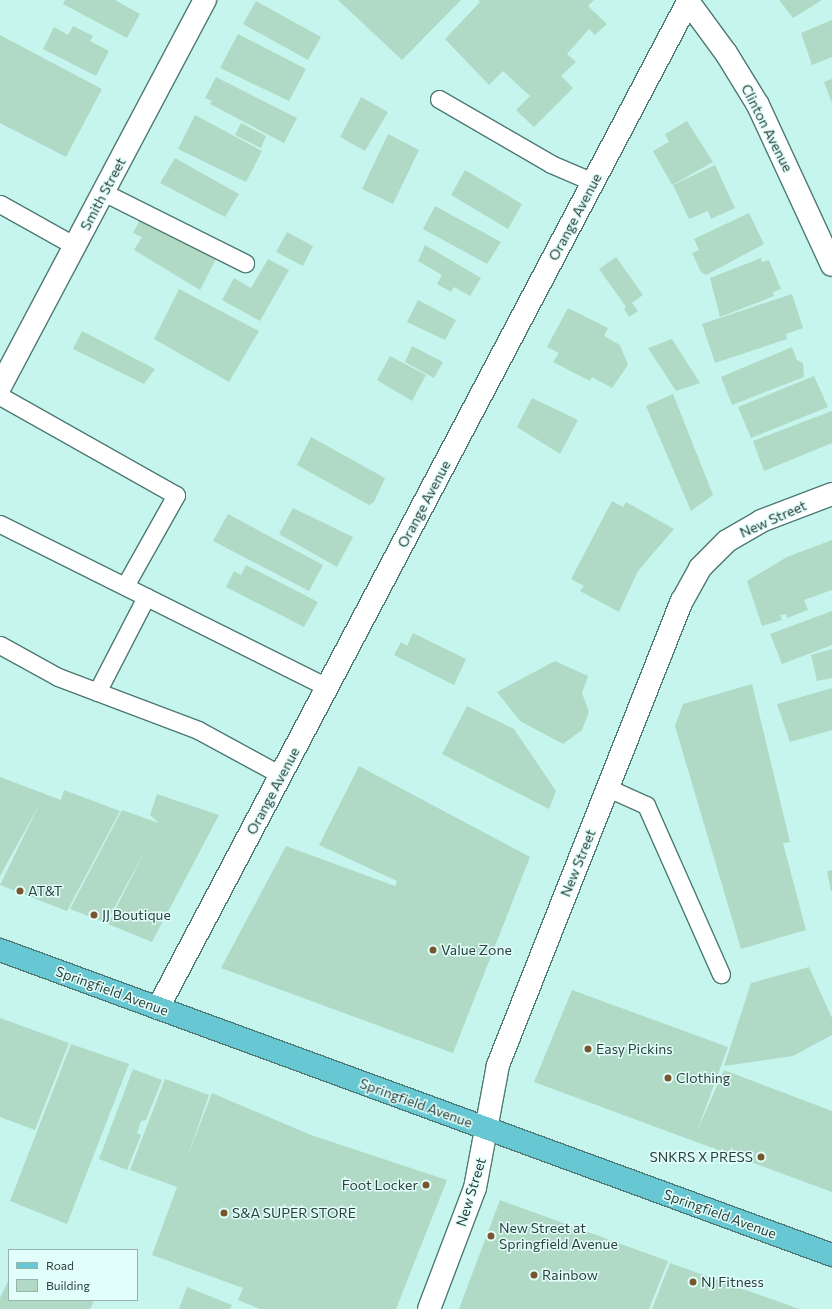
<!DOCTYPE html>
<style>
body{margin:0}
#map{position:relative;width:832px;height:1309px;overflow:hidden;background:#c6f5ee;font-family:Commissioner,sans-serif}
div>[style]{position:absolute}
[style*='--x']{left:calc(var(--x)*1px);top:calc(var(--y)*1px);width:calc(var(--w)*1px);rotate:calc(var(--a)*1deg)}
.building>*{inset:0;background:#b0dac5}
.roads{filter:drop-shadow(1px 0 #4e7974) drop-shadow(-1px 0 #4e7974) drop-shadow(0 1px #4e7974) drop-shadow(0 -1px #4e7974)}
.lane>*{height:17px;margin:-8.5px;padding:0 8.5px;transform-origin:8.5px;border-radius:8.5px;background:#fff}
.street>*{height:22px;margin:-11px;padding:0 11px;transform-origin:11px;border-radius:11px;background:#fff}
.secondary>*{height:22px;margin:-11px;padding:0 11px;transform-origin:11px;border-radius:11px;background:#fff}
.primary>*{height:22px;margin:-11px;padding:0 11px;transform-origin:11px;border-radius:11px;background:#67c8d4}
.dots>*{width:11px;height:11px;translate:-50% -50%;box-sizing:border-box;border:2px solid #e2fefa;border-radius:50%}
span{translate:-50% -50%;white-space:nowrap;text-align:center;line-height:1.15;-webkit-text-stroke:3px #e2fefa;paint-order:stroke}
.street-label{font-size:14px;color:#2d403d}
.poi-label{font-size:14px;color:#2d403d}
.left{translate:0 -50%;text-align:left}
.right{translate:-100% -50%;text-align:right}
.legend{position:absolute;left:8px;top:1249px;width:130px;height:52px;box-sizing:border-box;background:#e2fefa;border:1px solid #9ab2ae;margin:0;padding:5px 7px;list-style:none;font-size:12px;color:#2d403d}
.legend li{display:flex;align-items:center;gap:8px;height:20px}
.legend b{width:20px;border:1px solid #9ab2ae}
</style>
<div id="map">
<div class="building">
<i style="clip-path:polygon(65px 0,115px 0,140px 14px,127px 38px,63px 4px)"></i>
<i style="clip-path:polygon(338px 0,461px 0,402px 60px)"></i>
<i style="clip-path:polygon(478px 0,594px 0,588px 6px,607px 24px,595px 35px,589px 29px,567px 54px,576px 62px,561px 76px,573px 88px,534px 127px,516px 110px,530px 96px,503px 71px,489px 85px,445px 39px,480px 2px)"></i>
<i style="clip-path:polygon(779px 0,822px 0,793px 18px)"></i>
<i style="clip-path:polygon(256px 1px,321px 37px,308px 60px,243px 24px)"></i>
<i style="clip-path:polygon(832px 20px,832px 57px,812px 65px,801px 33px)"></i>
<i style="clip-path:polygon(73px 26px,93px 36px,90px 41px,109px 51px,96px 76px,43px 49px,54px 27px,68px 35px)"></i>
<i style="clip-path:polygon(238px 34px,306px 69px,289px 101px,220px 68px)"></i>
<i style="clip-path:polygon(0 35px,102px 89px,66px 157px,0 123px)"></i>
<i style="clip-path:polygon(216px 77px,297px 118px,284px 143px,210px 104px,212px 101px,205px 98px)"></i>
<i style="clip-path:polygon(832px 79px,832px 103px,824px 82px)"></i>
<i style="clip-path:polygon(361px 97px,388px 112px,365px 151px,340px 137px)"></i>
<i style="clip-path:polygon(195px 115px,262px 151px,246px 182px,178px 149px)"></i>
<i style="clip-path:polygon(687px 121px,713px 162px,672px 185px,653px 151px,669px 142px,665px 134px)"></i>
<i style="clip-path:polygon(241px 123px,266px 136px,261px 148px,235px 135px)"></i>
<i style="clip-path:polygon(388px 134px,419px 150px,393px 204px,362px 189px)"></i>
<i style="clip-path:polygon(175px 158px,239px 194px,225px 217px,160px 183px)"></i>
<i style="clip-path:polygon(715px 165px,735px 208px,711px 219px,708px 211px,689px 219px,673px 185px)"></i>
<i style="clip-path:polygon(465px 170px,522px 204px,508px 229px,451px 195px)"></i>
<i style="clip-path:polygon(435px 206px,501px 242px,487px 264px,423px 229px)"></i>
<i style="clip-path:polygon(749px 213px,764px 244px,706px 275px,701px 272px,692px 253px,699px 250px,694px 239px)"></i>
<i style="clip-path:polygon(141px 218px,216px 259px,200px 290px,134px 250px,142px 237px,133px 233px)"></i>
<i style="clip-path:polygon(287px 232px,313px 246px,303px 266px,276px 252px)"></i>
<i style="clip-path:polygon(425px 245px,481px 278px,470px 296px,454px 287px,451px 292px,437px 284px,442px 275px,418px 261px)"></i>
<i style="clip-path:polygon(616px 257px,643px 295px,632px 303px,638px 311px,629px 317px,624px 309px,626px 307px,599px 269px)"></i>
<i style="clip-path:polygon(761px 258px,762px 262px,769px 260px,781px 289px,773px 292px,774px 296px,720px 317px,710px 278px)"></i>
<i style="clip-path:polygon(268px 259px,289px 270px,260px 321px,222px 300px,234px 278px,251px 288px)"></i>
<i style="clip-path:polygon(179px 289px,259px 331px,229px 382px,154px 339px)"></i>
<i style="clip-path:polygon(792px 294px,803px 328px,786px 334px,787px 339px,715px 363px,702px 324px)"></i>
<i style="clip-path:polygon(418px 300px,456px 320px,445px 340px,407px 322px)"></i>
<i style="clip-path:polygon(568px 308px,608px 328px,604px 336px,620px 345px,628px 365px,612px 388px,592px 377px,590px 381px,553px 362px,559px 353px,547px 347px)"></i>
<i style="clip-path:polygon(82px 331px,155px 369px,144px 384px,73px 349px)"></i>
<i style="clip-path:polygon(672px 339px,700px 383px,676px 391px,648px 348px)"></i>
<i style="clip-path:polygon(412px 346px,443px 362px,434px 378px,405px 362px)"></i>
<i style="clip-path:polygon(792px 347px,797px 360px,803px 363px,804px 377px,732px 405px,721px 377px)"></i>
<i style="clip-path:polygon(390px 356px,426px 375px,412px 401px,377px 380px)"></i>
<i style="clip-path:polygon(814px 376px,828px 407px,751px 438px,738px 407px)"></i>
<i style="clip-path:polygon(673px 394px,713px 495px,691px 511px,646px 406px)"></i>
<i style="clip-path:polygon(532px 398px,578px 420px,560px 454px,517px 427px)"></i>
<i style="clip-path:polygon(832px 411px,832px 443px,764px 471px,753px 441px)"></i>
<i style="clip-path:polygon(311px 437px,385px 478px,374px 502px,369px 505px,297px 465px)"></i>
<i style="clip-path:polygon(612px 501px,623px 507px,626px 502px,674px 529px,638px 571px,619px 612px,580px 591px,584px 586px,571px 579px)"></i>
<i style="clip-path:polygon(293px 508px,353px 537px,337px 567px,279px 534px)"></i>
<i style="clip-path:polygon(228px 514px,323px 565px,309px 591px,213px 541px)"></i>
<i style="clip-path:polygon(832px 540px,832px 590px,804px 600px,808px 610px,787px 618px,786px 614px,780px 615px,782px 620px,762px 626px,747px 581px,787px 557px)"></i>
<i style="clip-path:polygon(246px 565px,318px 602px,304px 627px,226px 587px,234px 571px,241px 575px)"></i>
<i style="clip-path:polygon(832px 611px,832px 645px,782px 664px,770px 634px)"></i>
<i style="clip-path:polygon(413px 633px,466px 659px,454px 685px,394px 655px,401px 642px,407px 646px)"></i>
<i style="clip-path:polygon(832px 649px,832px 678px,817px 681px,811px 655px)"></i>
<i style="clip-path:polygon(555px 661px,588px 676px,582px 693px,589px 712px,582px 730px,563px 744px,520px 721px,497px 692px)"></i>
<i style="clip-path:polygon(752px 684px,790px 842px,783px 843px,806px 930px,741px 949px,675px 726px,683px 704px)"></i>
<i style="clip-path:polygon(832px 688px,832px 730px,790px 742px,777px 704px)"></i>
<i style="clip-path:polygon(467px 706px,514px 729px,556px 791px,549px 809px,442px 754px)"></i>
<i style="clip-path:polygon(359px 766px,530px 857px,453px 1053px,221px 968px,286px 846px,395px 886px,397px 881px,319px 845px)"></i>
<i style="clip-path:polygon(0 777px,61px 800px,64px 790px,120px 811px,67px 911px,0 885px,40px 803px,0 876px)"></i>
<i style="clip-path:polygon(157px 794px,219px 815px,152px 942px,108px 924px,148px 845px,106px 923px,70px 909px,122px 810px,159px 823px,150px 815px)"></i>
<i style="clip-path:polygon(832px 870px,832px 891px,831px 891px,827px 871px)"></i>
<i style="clip-path:polygon(809px 967px,832px 1018px,832px 1035px,793px 1056px,724px 1066px,751px 983px)"></i>
<i style="clip-path:polygon(572px 990px,728px 1047px,697px 1131px,724px 1070px,832px 1111px,832px 1192px,534px 1082px)"></i>
<i style="clip-path:polygon(0 1018px,69px 1043px,35px 1130px,0 1117px)"></i>
<i style="clip-path:polygon(71px 1044px,129px 1064px,67px 1224px,10px 1201px)"></i>
<i style="clip-path:polygon(133px 1069px,162px 1080px,146px 1120px,141px 1121px,137px 1133px,141px 1135px,127px 1170px,99px 1159px)"></i>
<i style="clip-path:polygon(165px 1079px,209px 1095px,187px 1158px,212px 1093px,311px 1135px,447px 1180px,396px 1309px,260px 1309px,238px 1300px,243px 1288px,152px 1255px,177px 1187px,130px 1170px)"></i>
<i style="clip-path:polygon(500px 1200px,668px 1261px,649px 1309px,459px 1309px)"></i>
<i style="clip-path:polygon(670px 1263px,777px 1301px,799px 1309px,652px 1309px)"></i>
<i style="clip-path:polygon(9px 1279px,9px 1300px,94px 1300px,90px 1309px,0 1309px,0 1298px)"></i>
<i style="clip-path:polygon(187px 1287px,232px 1305px,230px 1309px,179px 1309px)"></i>
</div>
<div class="roads">
<div class="lane">
<i style="--x:439;--y:99;--w:129;--a:30.1"></i>
<i style="--x:551;--y:164;--w:46;--a:23.2"></i>
<i style="--x:103;--y:192;--w:159;--a:26.6"></i>
<i style="--x:0;--y:204;--w:86;--a:29.2"></i>
<i style="--x:0;--y:396;--w:202;--a:29.4"></i>
<i style="--x:176;--y:495;--w:104;--a:119.3"></i>
<i style="--x:0;--y:524;--w:365;--a:26.5"></i>
<i style="--x:0;--y:645;--w:66;--a:28.9"></i>
<i style="--x:58;--y:677;--w:150;--a:20.7"></i>
<i style="--x:198;--y:730;--w:94;--a:28.5"></i>
<i style="--x:97;--y:692;--w:107;--a:-62.7"></i>
<i style="--x:608;--y:788;--w:42;--a:24.1"></i>
<i style="--x:646;--y:805;--w:185;--a:66.1"></i>
</div>
<div class="street">
<i style="--x:0;--y:387;--w:438;--a:-62.1"></i>
<i style="--x:158;--y:1008;--w:1137;--a:-62.22"></i>
</div>
<div class="secondary">
<i style="--x:687;--y:0;--w:66;--a:53.7"></i>
<i style="--x:726;--y:53;--w:61;--a:58.4"></i>
<i style="--x:758;--y:105;--w:176;--a:65.2"></i>
<i style="--x:429;--y:1309;--w:129;--a:-69.2"></i>
<i style="--x:475;--y:1188;--w:125;--a:-79.4"></i>
<i style="--x:498;--y:1065;--w:499;--a:-68.4"></i>
<i style="--x:682;--y:601;--w:38;--a:-61"></i>
<i style="--x:700;--y:568;--w:38;--a:-45"></i>
<i style="--x:727;--y:541;--w:39;--a:-30"></i>
<i style="--x:761;--y:521;--w:76;--a:-20.8"></i>
</div>
<div class="primary">
<i style="--x:0;--y:950;--w:886;--a:20.13"></i>
</div>
</div>
<div class="dots">
<i style="left:20px;top:891px;background:#77562d"></i>
<i style="left:94px;top:915px;background:#77562d"></i>
<i style="left:433px;top:950px;background:#77562d"></i>
<i style="left:588px;top:1049px;background:#77562d"></i>
<i style="left:668px;top:1078px;background:#77562d"></i>
<i style="left:761px;top:1157px;background:#77562d"></i>
<i style="left:426px;top:1185px;background:#77562d"></i>
<i style="left:224px;top:1213px;background:#77562d"></i>
<i style="left:491px;top:1236px;background:#77562d"></i>
<i style="left:534px;top:1275px;background:#77562d"></i>
<i style="left:693px;top:1282px;background:#77562d"></i>
</div>
<div class="street-label">
<span style="left:767px;top:128px;rotate:63deg">Clinton Avenue</span>
<span style="left:103px;top:194px;rotate:-62deg">Smith Street</span>
<span style="left:575px;top:217px;rotate:-62deg">Orange Avenue</span>
<span style="left:424px;top:504px;rotate:-62deg">Orange Avenue</span>
<span style="left:773px;top:519px;rotate:-24deg">New Street</span>
<span style="left:273px;top:791px;rotate:-62deg">Orange Avenue</span>
<span style="left:578px;top:863px;rotate:-68deg">New Street</span>
<span style="left:112px;top:991px;rotate:20deg">Springfield Avenue</span>
<span style="left:416px;top:1103px;rotate:20deg">Springfield Avenue</span>
<span style="left:471px;top:1192px;rotate:-73deg">New Street</span>
<span style="left:720px;top:1214px;rotate:20deg">Springfield Avenue</span>
</div>
<div class="poi-label">
<span class="left" style="left:28px;top:891px">AT&amp;T</span>
<span class="left" style="left:102px;top:915px">JJ Boutique</span>
<span class="left" style="left:441px;top:950px">Value Zone</span>
<span class="left" style="left:596px;top:1049px">Easy Pickins</span>
<span class="left" style="left:676px;top:1078px">Clothing</span>
<span class="right" style="left:753px;top:1157px">SNKRS X PRESS</span>
<span class="right" style="left:418px;top:1185px">Foot Locker</span>
<span class="left" style="left:232px;top:1213px">S&amp;A SUPER STORE</span>
<span class="left" style="left:499px;top:1236px">New Street at<br>Springfield Avenue</span>
<span class="left" style="left:542px;top:1275px">Rainbow</span>
<span class="left" style="left:701px;top:1282px">NJ Fitness</span>
</div>
<ul class="legend">
<li><b style="height:5px;background:#67c8d4"></b>Road</li>
<li><b style="height:11px;background:#b0dac5"></b>Building</li>
</ul>
</div>
